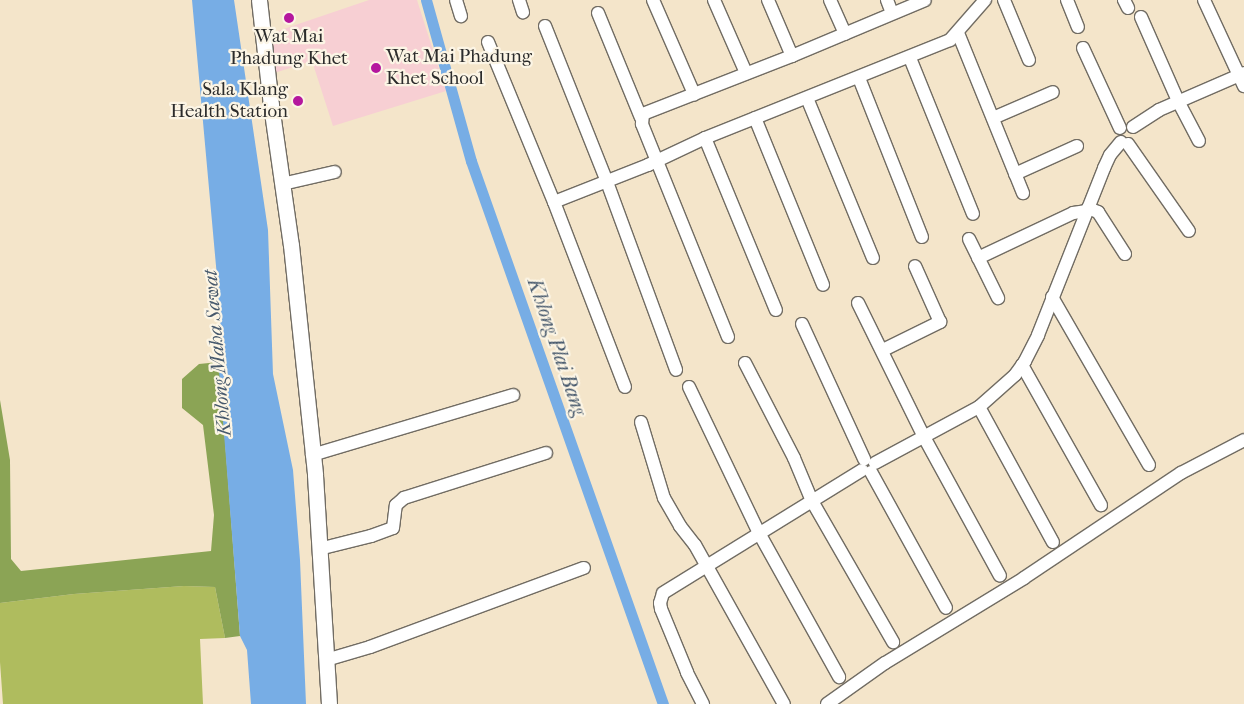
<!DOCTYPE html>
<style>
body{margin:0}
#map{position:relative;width:1244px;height:704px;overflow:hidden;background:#f4e5ca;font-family:"IM FELL French Canon",serif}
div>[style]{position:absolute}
.built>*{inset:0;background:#f7cfd3}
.green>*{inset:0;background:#afbc5e}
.forest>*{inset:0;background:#8ba455}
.water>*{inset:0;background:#77ade5}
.canal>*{height:11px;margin:-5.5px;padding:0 5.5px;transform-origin:5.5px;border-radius:5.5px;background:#77ade5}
.roads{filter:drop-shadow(1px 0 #716c63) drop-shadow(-1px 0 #716c63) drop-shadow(0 1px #716c63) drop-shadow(0 -1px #716c63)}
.minor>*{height:12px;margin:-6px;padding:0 6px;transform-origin:6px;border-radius:6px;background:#fff}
.tertiary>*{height:15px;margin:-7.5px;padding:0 7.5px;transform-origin:7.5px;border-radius:7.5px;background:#fff}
.dots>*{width:14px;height:14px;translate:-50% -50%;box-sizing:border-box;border:2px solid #fcf5e5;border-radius:50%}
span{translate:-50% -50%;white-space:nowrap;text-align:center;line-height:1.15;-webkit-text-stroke:4.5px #fcf5e5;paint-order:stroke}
.poi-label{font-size:19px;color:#2b2b2b}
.left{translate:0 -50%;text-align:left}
.right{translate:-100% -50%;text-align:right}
.water-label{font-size:20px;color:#46586c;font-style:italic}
</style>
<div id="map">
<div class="built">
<i style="clip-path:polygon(369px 0,417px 0,446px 91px,333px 126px,312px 61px,268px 75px,263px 36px)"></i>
</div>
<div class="green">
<i style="clip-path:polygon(184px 586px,215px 587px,225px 638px,200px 639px,203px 704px,3px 704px,0 662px,0 603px,74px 594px)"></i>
</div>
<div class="forest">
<i style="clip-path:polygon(219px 362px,240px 636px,225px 638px,215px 587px,184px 586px,74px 594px,0 603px,0 400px,10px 460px,11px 559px,21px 571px,211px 551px,214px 515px,203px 425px,182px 408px,182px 379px,199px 364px)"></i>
</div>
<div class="water">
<i style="clip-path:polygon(192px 0,234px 0,268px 230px,273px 374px,293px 470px,300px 560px,306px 704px,251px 704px,247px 650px,240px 636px,217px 345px,221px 333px,217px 277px)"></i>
</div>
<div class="canal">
<i style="left:426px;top:0;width:167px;rotate:74.4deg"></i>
<i style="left:471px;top:161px;width:576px;rotate:70.53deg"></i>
</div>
<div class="roads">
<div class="minor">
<i style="left:456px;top:0;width:17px;rotate:73deg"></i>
<i style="left:519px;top:0;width:13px;rotate:72deg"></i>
<i style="left:653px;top:0;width:103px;rotate:66.4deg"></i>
<i style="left:714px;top:0;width:80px;rotate:66.3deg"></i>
<i style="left:768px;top:0;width:61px;rotate:66.8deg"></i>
<i style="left:830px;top:0;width:37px;rotate:66deg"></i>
<i style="left:887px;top:0;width:14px;rotate:69deg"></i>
<i style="left:1004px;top:0;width:65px;rotate:67.4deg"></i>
<i style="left:1067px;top:0;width:29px;rotate:68deg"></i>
<i style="left:1124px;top:0;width:9px;rotate:63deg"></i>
<i style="left:1204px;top:0;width:95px;rotate:65.1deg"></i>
<i style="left:598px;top:13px;width:113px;rotate:67.7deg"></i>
<i style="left:1141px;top:17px;width:92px;rotate:66.2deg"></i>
<i style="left:1178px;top:101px;width:45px;rotate:62.3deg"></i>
<i style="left:545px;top:26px;width:168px;rotate:68.3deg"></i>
<i style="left:607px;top:182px;width:200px;rotate:69.8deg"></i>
<i style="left:958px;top:33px;width:173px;rotate:67.9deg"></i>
<i style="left:488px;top:42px;width:173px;rotate:67.6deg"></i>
<i style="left:554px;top:202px;width:198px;rotate:69deg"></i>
<i style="left:1083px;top:48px;width:88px;rotate:65.2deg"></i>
<i style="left:910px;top:58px;width:168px;rotate:68deg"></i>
<i style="left:859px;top:78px;width:171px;rotate:68.4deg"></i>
<i style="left:807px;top:98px;width:173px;rotate:67.6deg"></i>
<i style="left:755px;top:118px;width:180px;rotate:67.8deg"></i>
<i style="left:993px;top:118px;width:65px;rotate:-23.4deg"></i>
<i style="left:1133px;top:127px;width:31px;rotate:-33deg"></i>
<i style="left:1159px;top:110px;width:93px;rotate:-23.5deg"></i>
<i style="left:705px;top:138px;width:186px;rotate:67.6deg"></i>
<i style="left:1128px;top:144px;width:106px;rotate:55deg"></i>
<i style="left:1015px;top:174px;width:68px;rotate:-24.3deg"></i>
<i style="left:282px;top:184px;width:54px;rotate:-12.8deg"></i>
<i style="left:554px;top:202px;width:101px;rotate:-21.5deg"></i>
<i style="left:648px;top:165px;width:63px;rotate:-25.3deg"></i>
<i style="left:705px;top:138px;width:264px;rotate:-21.8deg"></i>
<i style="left:950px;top:40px;width:53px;rotate:-48.8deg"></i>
<i style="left:1088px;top:208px;width:11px;rotate:22deg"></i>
<i style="left:1098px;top:212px;width:50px;rotate:57.3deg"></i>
<i style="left:969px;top:239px;width:66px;rotate:63.8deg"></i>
<i style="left:978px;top:258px;width:105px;rotate:-25.3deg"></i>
<i style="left:1073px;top:213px;width:14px;rotate:-8deg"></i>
<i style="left:1052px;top:297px;width:194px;rotate:60deg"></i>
<i style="left:858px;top:303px;width:149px;rotate:63.8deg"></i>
<i style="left:924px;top:437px;width:158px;rotate:61.3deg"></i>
<i style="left:802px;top:324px;width:149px;rotate:65.3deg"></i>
<i style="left:728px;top:337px;width:230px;rotate:-112deg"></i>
<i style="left:642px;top:124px;width:10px;rotate:-84deg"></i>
<i style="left:643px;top:114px;width:160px;rotate:-21.3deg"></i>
<i style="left:792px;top:56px;width:144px;rotate:-22.8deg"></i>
<i style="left:883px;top:350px;width:64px;rotate:-26.2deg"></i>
<i style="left:940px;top:322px;width:61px;rotate:-114.1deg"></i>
<i style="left:745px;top:363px;width:107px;rotate:62.7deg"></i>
<i style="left:794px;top:458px;width:47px;rotate:67.3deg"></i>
<i style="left:812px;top:501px;width:163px;rotate:60.1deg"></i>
<i style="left:1022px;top:365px;width:161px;rotate:60.6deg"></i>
<i style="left:689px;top:387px;width:162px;rotate:64.4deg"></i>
<i style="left:759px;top:533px;width:165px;rotate:60.9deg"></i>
<i style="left:979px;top:407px;width:154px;rotate:61.3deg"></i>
<i style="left:641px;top:422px;width:79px;rotate:73.2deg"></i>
<i style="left:664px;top:498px;width:32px;rotate:60deg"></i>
<i style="left:680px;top:526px;width:24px;rotate:52deg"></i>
<i style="left:695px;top:545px;width:182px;rotate:60.8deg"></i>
<i style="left:312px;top:455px;width:210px;rotate:-16.6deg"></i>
<i style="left:875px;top:463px;width:118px;rotate:-28.3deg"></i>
<i style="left:979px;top:407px;width:48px;rotate:-41.6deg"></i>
<i style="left:1015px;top:375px;width:17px;rotate:-54deg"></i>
<i style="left:1025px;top:361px;width:29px;rotate:-63deg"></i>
<i style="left:1038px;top:335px;width:180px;rotate:-68.4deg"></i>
<i style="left:1104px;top:168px;width:14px;rotate:-65deg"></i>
<i style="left:1110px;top:155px;width:17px;rotate:-50deg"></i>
<i style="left:871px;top:472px;width:155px;rotate:61.1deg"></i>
<i style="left:319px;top:549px;width:54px;rotate:-14deg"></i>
<i style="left:371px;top:536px;width:23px;rotate:-20deg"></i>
<i style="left:393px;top:528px;width:23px;rotate:-83deg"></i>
<i style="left:396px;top:505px;width:11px;rotate:-41deg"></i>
<i style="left:404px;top:498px;width:149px;rotate:-17.6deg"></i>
<i style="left:326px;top:660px;width:46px;rotate:-16.5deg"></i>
<i style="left:370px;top:647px;width:228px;rotate:-20.3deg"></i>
<i style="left:703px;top:704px;width:36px;rotate:-117deg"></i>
<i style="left:687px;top:672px;width:68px;rotate:-112.4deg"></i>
<i style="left:661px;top:609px;width:6px;rotate:-99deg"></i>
<i style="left:660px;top:603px;width:10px;rotate:-73deg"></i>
<i style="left:663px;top:593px;width:234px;rotate:-31.7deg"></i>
<i style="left:827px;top:704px;width:71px;rotate:-35.3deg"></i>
<i style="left:885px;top:663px;width:163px;rotate:-31.4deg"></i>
<i style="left:1024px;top:578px;width:189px;rotate:-33.8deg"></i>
<i style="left:1181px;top:473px;width:71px;rotate:-27.6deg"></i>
</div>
<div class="tertiary">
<i style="left:259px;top:0;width:106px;rotate:83.5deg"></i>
<i style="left:271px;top:105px;width:141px;rotate:81.9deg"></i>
<i style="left:291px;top:245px;width:231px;rotate:84deg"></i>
<i style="left:315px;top:475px;width:229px;rotate:86.5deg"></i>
</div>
</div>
<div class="dots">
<i style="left:289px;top:18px;background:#b5179e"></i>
<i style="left:376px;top:68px;background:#b5179e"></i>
<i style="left:298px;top:101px;background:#b5179e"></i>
</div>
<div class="poi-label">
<span style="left:289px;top:48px">Wat Mai<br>Phadung Khet</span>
<span class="left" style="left:386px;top:68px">Wat Mai Phadung<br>Khet School</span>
<span class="right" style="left:288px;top:101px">Sala Klang<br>Health Station</span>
</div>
<div class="water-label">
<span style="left:557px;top:347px;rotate:71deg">Khlong Plai Bang</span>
<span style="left:217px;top:353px;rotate:-95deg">Khlong Maha Sawat</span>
</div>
</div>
